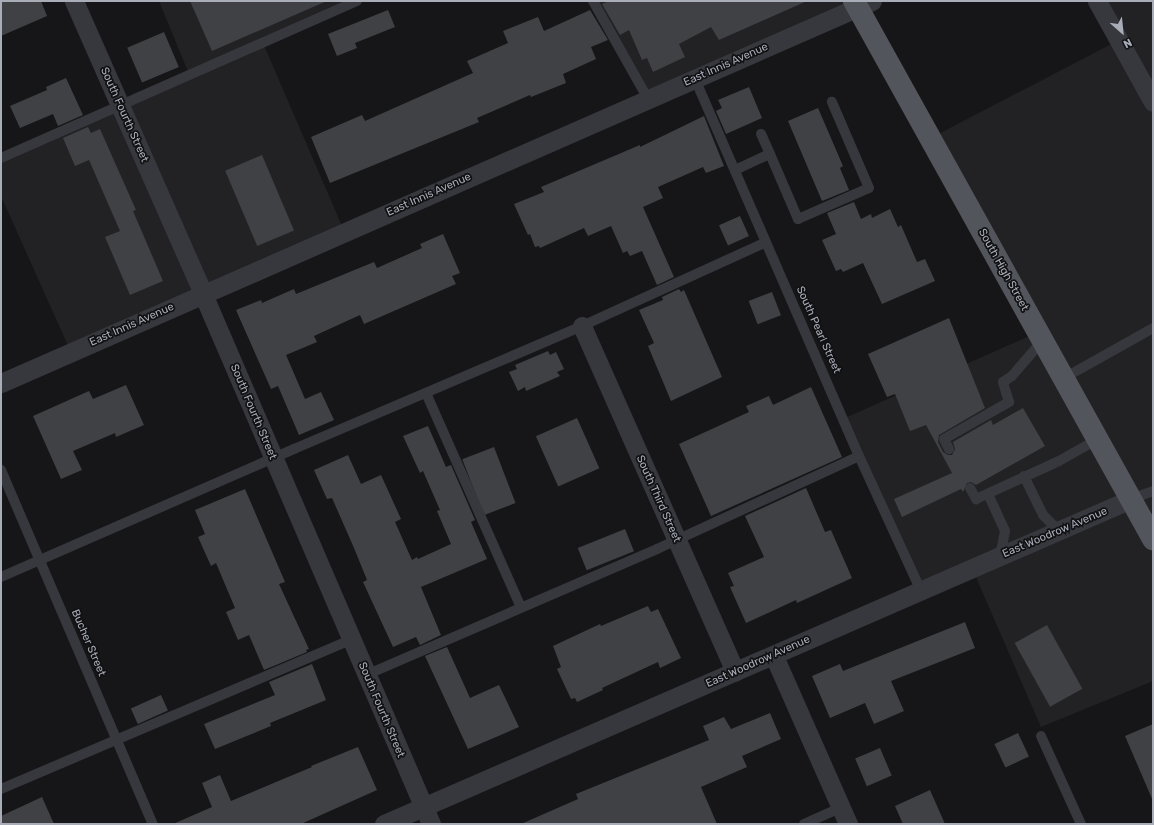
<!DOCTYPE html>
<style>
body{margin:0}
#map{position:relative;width:1154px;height:825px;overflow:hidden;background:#161618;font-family:Rubik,sans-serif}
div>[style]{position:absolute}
.built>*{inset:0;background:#222225}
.building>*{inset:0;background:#404145;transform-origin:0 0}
.lane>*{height:10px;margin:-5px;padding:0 5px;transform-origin:5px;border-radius:5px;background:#37383d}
.street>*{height:19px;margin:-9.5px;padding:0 9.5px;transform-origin:9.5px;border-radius:9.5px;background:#37383d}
.primary>*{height:22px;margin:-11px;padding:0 11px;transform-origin:11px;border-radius:11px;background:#53555c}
span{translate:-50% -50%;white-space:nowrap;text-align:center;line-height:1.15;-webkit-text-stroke:3.5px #111113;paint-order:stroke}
.street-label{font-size:11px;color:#a8adb8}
.frame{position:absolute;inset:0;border:2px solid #a8adb8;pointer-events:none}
.north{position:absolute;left:1102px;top:12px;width:40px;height:40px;-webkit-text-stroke:3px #111113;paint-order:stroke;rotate:153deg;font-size:11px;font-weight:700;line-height:16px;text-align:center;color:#a8adb8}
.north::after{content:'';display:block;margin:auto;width:14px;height:18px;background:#a8adb8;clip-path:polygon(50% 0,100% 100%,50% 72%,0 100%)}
</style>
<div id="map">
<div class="built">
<i style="clip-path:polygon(159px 1px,359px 1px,263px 43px,348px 240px,74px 359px,1px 196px,1px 155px,189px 74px)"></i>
<i style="clip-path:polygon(592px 1px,854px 1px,648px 101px)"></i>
<i style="clip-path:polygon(1099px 1px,1153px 1px,1153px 681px,1041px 727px,975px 575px,921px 591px,845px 418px,1034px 334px,927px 140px,1119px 40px)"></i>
</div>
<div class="building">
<i style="clip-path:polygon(1px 1px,41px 1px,47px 16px,1px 36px)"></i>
<i style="clip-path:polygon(190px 1px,327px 1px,212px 51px)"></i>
<i style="clip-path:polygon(609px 1px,807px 1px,719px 40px,711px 27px,679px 44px,685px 57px,653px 72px,647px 58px,642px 60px,629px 30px,620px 35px,602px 4px)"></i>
<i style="clip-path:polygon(388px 10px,395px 27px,355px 43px,357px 48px,337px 56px,328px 34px)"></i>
<i style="clip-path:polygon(590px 10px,608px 40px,591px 47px,596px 59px,563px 74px,566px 83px,531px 97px,530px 95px,477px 118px,479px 122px,330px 183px,311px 137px,362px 115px,365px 121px,473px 73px,467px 61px,508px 43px,503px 31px,538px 17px,544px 31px)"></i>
<i style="left:164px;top:32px;width:38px;height:40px;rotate:67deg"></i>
<i style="clip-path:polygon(66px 78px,83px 115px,58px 126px,53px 114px,20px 128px,10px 106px,47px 90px,46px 87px)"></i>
<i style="clip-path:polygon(749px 87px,762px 118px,726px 134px,716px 111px,722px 108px,718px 100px)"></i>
<i style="clip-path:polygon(818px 108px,843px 166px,840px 168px,849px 190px,822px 201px,788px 121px)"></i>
<i style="clip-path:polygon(704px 116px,724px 166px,706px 173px,703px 167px,658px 187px,663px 198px,643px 207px,674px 277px,657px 285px,642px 251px,630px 256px,627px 251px,623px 253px,611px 226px,588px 236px,584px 228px,540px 248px,539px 246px,535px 247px,530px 234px,528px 235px,514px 204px,544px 192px,541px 187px,640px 145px,640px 147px)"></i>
<i style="clip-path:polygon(88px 127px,91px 133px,100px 129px,136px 210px,133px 211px,163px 281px,130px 295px,105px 237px,120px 231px,89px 160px,75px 166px,63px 138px)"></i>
<i style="left:262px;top:155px;width:82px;height:40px;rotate:67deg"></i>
<i style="clip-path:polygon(854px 202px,861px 219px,871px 214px,872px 218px,890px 209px,898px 227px,901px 225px,917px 262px,925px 259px,935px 281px,882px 304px,863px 263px,843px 272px,841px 269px,836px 271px,822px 240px,836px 234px,827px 213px)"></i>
<i style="left:740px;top:216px;width:22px;height:23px;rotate:66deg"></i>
<i style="clip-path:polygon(443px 234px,460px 273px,452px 276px,456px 284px,364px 324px,360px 315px,314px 336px,317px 342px,286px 355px,305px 399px,321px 392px,334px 420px,299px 435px,278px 386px,271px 389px,236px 310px,261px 300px,262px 303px,294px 289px,296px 294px,374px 262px,377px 268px,422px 248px,420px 244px)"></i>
<i style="clip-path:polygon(679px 289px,681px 292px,684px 290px,722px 377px,671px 401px,648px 346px,654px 343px,639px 310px,663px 300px,662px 297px)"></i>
<i style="left:772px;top:292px;width:25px;height:25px;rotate:69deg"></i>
<i style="clip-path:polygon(949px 318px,985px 408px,939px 435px,938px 442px,943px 452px,948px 455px,952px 455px,955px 449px,953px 442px,991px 420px,993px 425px,1023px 408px,1045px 446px,976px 485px,971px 482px,967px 483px,963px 492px,961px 489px,902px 517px,894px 499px,952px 473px,926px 425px,910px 431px,895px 394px,887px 397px,868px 354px)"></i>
<i style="clip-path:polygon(548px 351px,550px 355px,556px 352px,564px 369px,557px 372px,560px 376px,526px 391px,525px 387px,518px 391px,509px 372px,517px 369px,515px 365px)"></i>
<i style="clip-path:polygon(126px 385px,144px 425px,116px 437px,115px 433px,73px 451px,82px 470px,61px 479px,33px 416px,89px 391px,93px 399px)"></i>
<i style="clip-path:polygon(811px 387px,842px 457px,711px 516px,679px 444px,749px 412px,746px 406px,769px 396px,773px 405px)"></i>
<i style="left:577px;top:418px;width:55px;height:45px;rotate:66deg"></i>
<i style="clip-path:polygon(428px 426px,446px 467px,451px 465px,475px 520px,471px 522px,487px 559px,421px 587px,441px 635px,420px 645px,416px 637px,393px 647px,363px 582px,367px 580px,354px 548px,332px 498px,327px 499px,314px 470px,348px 455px,361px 484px,381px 475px,401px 519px,395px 522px,412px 560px,417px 557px,418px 559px,451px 544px,437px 511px,440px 510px,423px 471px,420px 473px,403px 436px)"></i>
<i style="left:494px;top:447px;width:60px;height:34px;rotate:69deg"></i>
<i style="clip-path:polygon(806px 488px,825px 532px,831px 530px,852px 578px,797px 603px,796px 600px,746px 623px,730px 587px,734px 586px,728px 573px,764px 557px,745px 516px)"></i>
<i style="clip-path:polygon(245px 489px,285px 582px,279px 584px,309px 649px,306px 650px,307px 652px,264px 670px,249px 635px,238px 640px,226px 612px,235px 608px,216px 563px,211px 566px,198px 537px,205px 534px,195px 510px)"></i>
<i style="left:625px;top:529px;width:24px;height:51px;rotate:68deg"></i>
<i style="clip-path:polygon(648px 606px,651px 612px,658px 609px,681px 658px,660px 668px,658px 662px,602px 688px,603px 690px,577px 702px,575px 698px,571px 699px,557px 669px,561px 667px,553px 646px,600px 624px,601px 626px)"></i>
<i style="clip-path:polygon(965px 622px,975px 648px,891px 681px,904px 711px,874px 724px,865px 703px,830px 718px,812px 676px,840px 664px,843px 671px)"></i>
<i style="left:1047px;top:625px;width:73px;height:37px;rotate:61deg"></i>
<i style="clip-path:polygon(447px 647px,470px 698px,499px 685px,519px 727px,468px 749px,425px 656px)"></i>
<i style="clip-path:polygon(312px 664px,326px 700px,270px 723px,271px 726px,215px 749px,204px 724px,275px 695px,269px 682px)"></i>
<i style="left:161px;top:695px;width:17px;height:33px;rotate:66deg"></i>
<i style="clip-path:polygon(770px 713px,781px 739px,742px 756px,747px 767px,701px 787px,717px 824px,521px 824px,578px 799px,576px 794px,709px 740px,703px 726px,724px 717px,731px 729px)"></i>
<i style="clip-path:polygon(1153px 724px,1153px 801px,1125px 736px)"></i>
<i style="left:1018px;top:733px;width:26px;height:26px;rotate:65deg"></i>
<i style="clip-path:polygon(358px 747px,377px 790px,301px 824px,173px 824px,212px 807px,202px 783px,220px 775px,231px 801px,312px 767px,311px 766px)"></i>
<i style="left:880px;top:748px;width:30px;height:27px;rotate:67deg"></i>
<i style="clip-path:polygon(930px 790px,945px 824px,903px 824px,895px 806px)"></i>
<i style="clip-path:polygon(42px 797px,54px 824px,1px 824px,1px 816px)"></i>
</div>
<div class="lane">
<i style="left:593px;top:1px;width:112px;rotate:60.7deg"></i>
<i style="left:695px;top:79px;width:411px;rotate:66.5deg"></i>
<i style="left:859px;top:456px;width:149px;rotate:65.3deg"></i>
<i style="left:770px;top:154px;width:71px;rotate:66.7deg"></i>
<i style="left:798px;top:219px;width:77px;rotate:-23.6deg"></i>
<i style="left:869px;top:188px;width:94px;rotate:-113.3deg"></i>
<i style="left:1px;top:158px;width:389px;rotate:-23.8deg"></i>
<i style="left:735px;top:170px;width:38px;rotate:-25deg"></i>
<i style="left:770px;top:154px;width:22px;rotate:-114deg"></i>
<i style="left:1064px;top:378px;width:102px;rotate:-29.3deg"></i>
<i style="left:426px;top:393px;width:234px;rotate:66.1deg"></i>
<i style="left:949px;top:449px;width:11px;rotate:-117deg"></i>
<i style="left:944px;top:439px;width:75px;rotate:-29.6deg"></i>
<i style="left:1009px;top:402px;width:21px;rotate:-107deg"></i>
<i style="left:1003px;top:382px;width:11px;rotate:-34deg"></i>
<i style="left:1012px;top:376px;width:48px;rotate:-49.3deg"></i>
<i style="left:1px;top:470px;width:385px;rotate:66.8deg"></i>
<i style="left:1024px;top:476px;width:43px;rotate:64deg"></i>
<i style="left:1043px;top:515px;width:23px;rotate:45deg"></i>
<i style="left:970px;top:488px;width:13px;rotate:61deg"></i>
<i style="left:976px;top:499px;width:91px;rotate:-24.6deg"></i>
<i style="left:1059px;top:461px;width:45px;rotate:-29.4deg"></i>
<i style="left:988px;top:494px;width:41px;rotate:65.3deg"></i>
<i style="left:1005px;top:531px;width:25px;rotate:101deg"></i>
<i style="left:1131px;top:499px;width:23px;rotate:-20deg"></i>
<i style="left:1px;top:577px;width:320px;rotate:-23.6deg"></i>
<i style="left:294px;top:449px;width:313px;rotate:-23.1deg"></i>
<i style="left:582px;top:326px;width:202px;rotate:-24.5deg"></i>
<i style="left:366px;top:675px;width:317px;rotate:-23.4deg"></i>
<i style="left:657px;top:549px;width:222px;rotate:-24.7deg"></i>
<i style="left:1041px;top:736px;width:97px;rotate:65.6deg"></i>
<i style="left:1px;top:789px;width:380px;rotate:-23.1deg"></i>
<i style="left:804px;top:824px;width:39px;rotate:-24deg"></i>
</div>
<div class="street">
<i style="left:74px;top:1px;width:320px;rotate:66.2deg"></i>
<i style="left:203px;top:294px;width:577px;rotate:66.72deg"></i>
<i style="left:1097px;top:1px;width:115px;rotate:61deg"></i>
<i style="left:582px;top:326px;width:378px;rotate:66.1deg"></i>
<i style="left:1px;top:383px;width:951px;rotate:-23.68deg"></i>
<i style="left:774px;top:656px;width:184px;rotate:66.2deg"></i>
<i style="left:384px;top:824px;width:815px;rotate:-23.51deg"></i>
</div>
<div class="primary">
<i style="left:854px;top:1px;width:616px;rotate:60.94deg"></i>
</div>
<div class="street-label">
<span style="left:726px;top:65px;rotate:-24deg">East Innis Avenue</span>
<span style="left:124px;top:115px;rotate:66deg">South Fourth Street</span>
<span style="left:429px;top:195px;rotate:-24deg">East Innis Avenue</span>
<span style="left:1003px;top:270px;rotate:61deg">South High Street</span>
<span style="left:132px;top:325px;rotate:-24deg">East Innis Avenue</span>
<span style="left:818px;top:330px;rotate:66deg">South Pearl Street</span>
<span style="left:253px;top:412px;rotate:67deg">South Fourth Street</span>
<span style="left:658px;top:499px;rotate:66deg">South Third Street</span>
<span style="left:1055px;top:533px;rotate:-23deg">East Woodrow Avenue</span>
<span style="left:88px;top:643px;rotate:67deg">Bucher Street</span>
<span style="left:758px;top:662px;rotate:-24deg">East Woodrow Avenue</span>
<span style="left:381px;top:710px;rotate:67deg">South Fourth Street</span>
</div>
<div class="frame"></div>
<div class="north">N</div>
</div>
